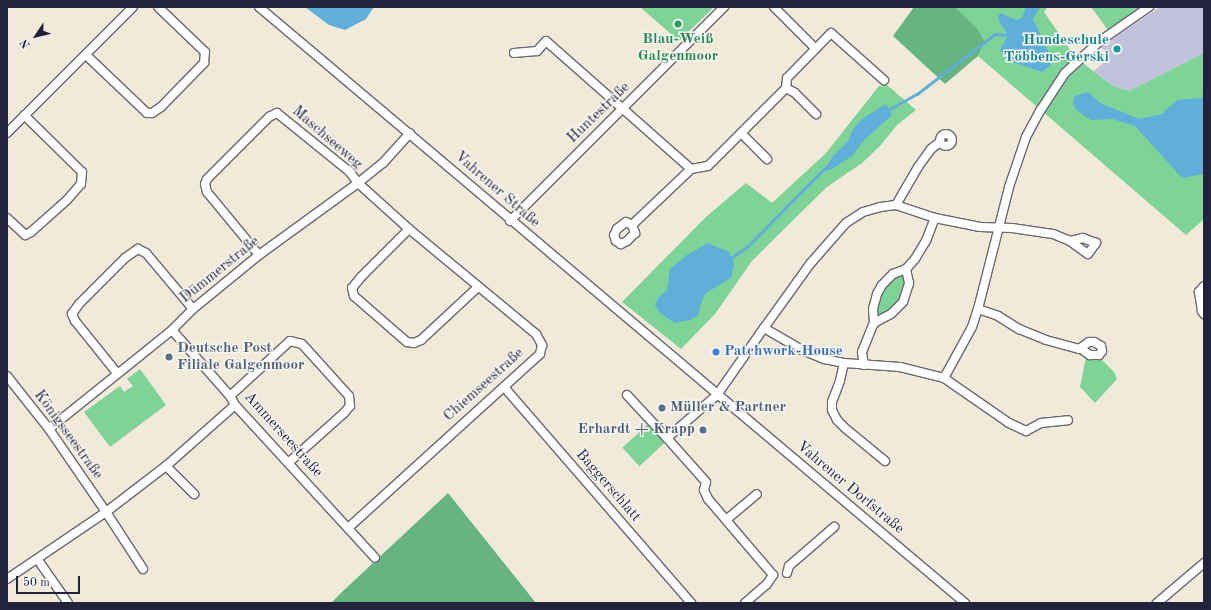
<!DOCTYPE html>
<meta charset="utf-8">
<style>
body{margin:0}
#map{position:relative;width:1211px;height:610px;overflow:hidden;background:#f2ead9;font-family:"Old Standard TT",serif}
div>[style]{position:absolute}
.industrial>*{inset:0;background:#c2c2dc}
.green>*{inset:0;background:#7ed397;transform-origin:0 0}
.forest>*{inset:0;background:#66b580}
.water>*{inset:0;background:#60aeda}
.stream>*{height:2.5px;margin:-1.25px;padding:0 1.25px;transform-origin:1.25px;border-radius:1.25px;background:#60aeda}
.roads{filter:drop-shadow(1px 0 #6b6872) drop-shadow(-1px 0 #6b6872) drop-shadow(0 1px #6b6872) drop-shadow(0 -1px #6b6872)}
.minor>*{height:8px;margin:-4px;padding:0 4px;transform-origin:4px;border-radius:4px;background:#fff}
.minor>.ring{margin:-4px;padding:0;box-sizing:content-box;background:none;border:8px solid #fff;border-radius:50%}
.dots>*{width:11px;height:11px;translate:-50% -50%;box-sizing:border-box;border:2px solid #f6f6f2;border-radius:50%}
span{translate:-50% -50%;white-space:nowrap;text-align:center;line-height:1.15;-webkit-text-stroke:3px #f6f6f2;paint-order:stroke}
.leisure-label{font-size:15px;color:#27864d;font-weight:700}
.culture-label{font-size:15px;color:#0d838f;font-weight:700}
.right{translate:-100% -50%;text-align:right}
.street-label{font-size:15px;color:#22223b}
.service-label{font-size:15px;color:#4e5e75;font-weight:700}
.left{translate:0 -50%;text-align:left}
.shop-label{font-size:15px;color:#366cbe;font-weight:700}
.frame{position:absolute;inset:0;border:8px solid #22223b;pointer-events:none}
.north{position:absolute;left:16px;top:16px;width:40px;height:40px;-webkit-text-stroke:3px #f6f6f2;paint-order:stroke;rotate:235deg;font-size:11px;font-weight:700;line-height:16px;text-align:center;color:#22223b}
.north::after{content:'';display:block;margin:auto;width:14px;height:18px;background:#22223b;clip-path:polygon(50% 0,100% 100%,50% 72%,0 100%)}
.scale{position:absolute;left:16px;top:576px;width:64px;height:18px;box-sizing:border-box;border:2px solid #22223b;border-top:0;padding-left:5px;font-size:12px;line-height:14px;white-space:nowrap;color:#22223b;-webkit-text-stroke:3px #f6f6f2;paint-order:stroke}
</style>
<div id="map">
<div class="industrial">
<i style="clip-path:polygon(1160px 7px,1204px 7px,1204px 53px,1129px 91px,1113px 86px,1094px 71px,1110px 57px,1101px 47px)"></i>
</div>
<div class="green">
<i style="clip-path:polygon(640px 7px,714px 7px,679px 41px)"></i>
<i style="clip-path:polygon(955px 7px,1048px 7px,1044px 12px,1075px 57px,1113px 86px,1129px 91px,1204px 53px,1204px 219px,1186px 235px,978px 56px,985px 42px,977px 28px)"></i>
<i style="clip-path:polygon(1091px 7px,1142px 7px,1108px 30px)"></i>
<i style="clip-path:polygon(887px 85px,916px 110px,897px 125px,880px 146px,862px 163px,827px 187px,777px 236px,752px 261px,715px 314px,681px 349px,622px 302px,707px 216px,746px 183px,772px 203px,826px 153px,879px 86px)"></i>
<i style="clip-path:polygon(901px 273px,905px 274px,907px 280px,900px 301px,890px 312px,877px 319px,875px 309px,885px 285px,895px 276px)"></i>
<i style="clip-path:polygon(1086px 357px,1091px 360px,1101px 359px,1114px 372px,1117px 379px,1095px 403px,1080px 387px)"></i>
<i style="clip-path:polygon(140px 369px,166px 405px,110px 447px,84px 412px,120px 386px,124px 392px,133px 386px,127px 379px)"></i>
<i style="left:648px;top:424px;width:25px;height:35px;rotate:47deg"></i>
</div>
<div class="forest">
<i style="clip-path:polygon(914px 7px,955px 7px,977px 28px,985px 42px,978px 56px,945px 84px,893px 36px)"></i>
<i style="clip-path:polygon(448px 493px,536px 603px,331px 603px,343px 591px)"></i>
</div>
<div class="water">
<i style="clip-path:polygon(305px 7px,374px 7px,366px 19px,345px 30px,329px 25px)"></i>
<i style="clip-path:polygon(1026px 7px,1040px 7px,1033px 19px,1050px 55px,1050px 66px,1042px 72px,1009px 61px,1000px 50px,1008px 35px,999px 21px,998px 16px,1001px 13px,1016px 20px,1022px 18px)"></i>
<i style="clip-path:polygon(1088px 92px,1100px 103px,1139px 119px,1162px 114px,1177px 100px,1201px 98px,1204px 93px,1204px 174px,1182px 178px,1135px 126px,1113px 119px,1091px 120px,1076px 110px,1073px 103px,1075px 96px)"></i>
<i style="clip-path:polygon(886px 104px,892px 115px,865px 139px,852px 156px,832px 169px,823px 171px,834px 155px,848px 141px,853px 129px,862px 119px)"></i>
<i style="clip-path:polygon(708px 243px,729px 252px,734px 264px,731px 278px,706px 293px,702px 300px,698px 315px,690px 320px,675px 323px,660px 313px,655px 305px,659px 297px,667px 290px,670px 269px,687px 255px)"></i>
</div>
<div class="stream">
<i style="left:886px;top:111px;width:35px;rotate:-29deg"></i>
<i style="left:917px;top:94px;width:98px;rotate:-37.6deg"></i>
<i style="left:995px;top:34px;width:13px;rotate:4deg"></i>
<i style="left:731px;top:258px;width:19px;rotate:-35deg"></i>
<i style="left:747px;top:247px;width:110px;rotate:-45.4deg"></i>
</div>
<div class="roads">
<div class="minor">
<i style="left:259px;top:7px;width:924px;rotate:40.17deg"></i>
<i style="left:774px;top:7px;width:59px;rotate:45deg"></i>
<i style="left:514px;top:53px;width:23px;rotate:-5deg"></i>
<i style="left:537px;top:51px;width:13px;rotate:-48deg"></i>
<i style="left:546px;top:41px;width:193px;rotate:41.4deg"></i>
<i style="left:86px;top:55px;width:84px;rotate:43.6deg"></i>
<i style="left:147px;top:113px;width:5px"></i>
<i style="left:152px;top:113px;width:11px;rotate:-34deg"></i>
<i style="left:161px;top:107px;width:62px;rotate:-45.7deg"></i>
<i style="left:204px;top:63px;width:11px;rotate:-85deg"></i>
<i style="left:205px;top:52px;width:65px;rotate:-136.2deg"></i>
<i style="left:786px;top:88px;width:10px;rotate:29deg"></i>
<i style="left:795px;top:93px;width:30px;rotate:45deg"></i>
<i style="left:7px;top:133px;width:178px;rotate:-45deg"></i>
<i style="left:741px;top:133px;width:37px;rotate:45deg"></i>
<i class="ring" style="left:940px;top:134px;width:4px;height:4px"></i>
<i style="left:896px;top:205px;width:44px;rotate:-59.9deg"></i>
<i style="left:918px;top:167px;width:22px;rotate:-54deg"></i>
<i style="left:931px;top:149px;width:11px;rotate:-38deg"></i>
<i style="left:7px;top:218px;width:25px;rotate:43deg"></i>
<i style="left:25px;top:235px;width:7px;rotate:-27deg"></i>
<i style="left:31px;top:232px;width:48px;rotate:-41.6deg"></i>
<i style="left:67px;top:200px;width:21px;rotate:-49deg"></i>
<i style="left:81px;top:184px;width:12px;rotate:-85deg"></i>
<i style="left:82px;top:172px;width:81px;rotate:-135.5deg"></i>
<i style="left:510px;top:221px;width:303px;rotate:-45deg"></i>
<i style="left:632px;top:225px;width:9px;rotate:69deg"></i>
<i style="left:635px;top:233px;width:11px;rotate:135deg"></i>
<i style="left:627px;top:241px;width:7px;rotate:153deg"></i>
<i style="left:621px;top:244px;width:6px;rotate:-149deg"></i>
<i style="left:616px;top:241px;width:6px;rotate:-108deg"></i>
<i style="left:614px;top:235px;width:7px;rotate:-63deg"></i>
<i style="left:617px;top:229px;width:11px;rotate:-38deg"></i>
<i style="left:626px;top:222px;width:7px;rotate:27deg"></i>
<i style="left:632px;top:225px;width:81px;rotate:-43.5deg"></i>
<i style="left:691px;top:169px;width:17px;rotate:-10deg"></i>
<i style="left:708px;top:166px;width:110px;rotate:-45deg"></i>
<i style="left:786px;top:88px;width:10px;rotate:-84deg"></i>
<i style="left:787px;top:78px;width:63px;rotate:-45.6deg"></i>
<i style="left:831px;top:33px;width:71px;rotate:41.6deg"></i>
<i style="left:409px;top:229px;width:68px;rotate:135deg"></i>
<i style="left:361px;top:277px;width:14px;rotate:129deg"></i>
<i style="left:352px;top:288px;width:8px;rotate:76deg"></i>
<i style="left:354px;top:296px;width:70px;rotate:41deg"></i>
<i style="left:407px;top:342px;width:7px;rotate:8deg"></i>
<i style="left:414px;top:343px;width:8px;rotate:-23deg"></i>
<i style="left:421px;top:340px;width:78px;rotate:-42.9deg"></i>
<i style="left:259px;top:255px;width:82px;rotate:-129.5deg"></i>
<i style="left:207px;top:192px;width:8px;rotate:-104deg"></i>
<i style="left:205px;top:184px;width:5px;rotate:-68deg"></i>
<i style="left:207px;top:179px;width:88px;rotate:-45deg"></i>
<i style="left:269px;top:117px;width:9px;rotate:-27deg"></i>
<i style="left:277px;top:113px;width:92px;rotate:38.9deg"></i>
<i style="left:349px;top:171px;width:15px;rotate:53deg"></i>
<i style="left:358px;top:183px;width:69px;rotate:42deg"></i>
<i style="left:409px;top:229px;width:165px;rotate:39.6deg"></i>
<i style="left:536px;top:334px;width:13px;rotate:61deg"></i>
<i style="left:542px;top:345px;width:9px;rotate:103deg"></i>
<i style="left:540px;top:354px;width:259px;rotate:137.8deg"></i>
<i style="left:1204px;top:286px;width:8px;rotate:130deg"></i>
<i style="left:1199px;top:292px;width:19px;rotate:81deg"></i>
<i style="left:1202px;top:311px;width:4px;rotate:56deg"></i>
<i style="left:978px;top:309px;width:21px;rotate:19deg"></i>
<i style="left:998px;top:316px;width:25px;rotate:32deg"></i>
<i style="left:1019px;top:329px;width:29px;rotate:22deg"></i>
<i style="left:1046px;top:340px;width:34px;rotate:15deg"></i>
<i style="left:1079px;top:349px;width:2px"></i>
<i style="left:1081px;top:349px;width:11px;rotate:34deg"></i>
<i style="left:1090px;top:355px;width:9px"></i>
<i style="left:1099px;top:355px;width:5px;rotate:-53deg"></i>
<i style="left:1102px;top:351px;width:5px;rotate:-101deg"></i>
<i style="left:1101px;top:346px;width:8px;rotate:-150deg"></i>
<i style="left:1094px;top:342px;width:5px;rotate:180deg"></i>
<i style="left:1089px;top:342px;width:12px;rotate:145deg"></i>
<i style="left:874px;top:323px;width:19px;rotate:-28deg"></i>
<i style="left:891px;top:314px;width:17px;rotate:-45deg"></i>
<i style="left:903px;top:302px;width:20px;rotate:-72deg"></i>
<i style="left:909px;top:283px;width:14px;rotate:-102deg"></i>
<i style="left:764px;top:328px;width:79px;rotate:-54.3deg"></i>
<i style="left:810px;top:264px;width:55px;rotate:-48.7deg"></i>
<i style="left:846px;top:223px;width:20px;rotate:-33deg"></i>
<i style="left:863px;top:212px;width:18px;rotate:-16deg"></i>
<i style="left:880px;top:207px;width:16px;rotate:-7deg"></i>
<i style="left:896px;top:205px;width:41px;rotate:18.4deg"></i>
<i style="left:935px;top:218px;width:46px;rotate:11.3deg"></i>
<i style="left:980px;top:227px;width:32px;rotate:2deg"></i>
<i style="left:1012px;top:228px;width:41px;rotate:8.3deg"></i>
<i style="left:1053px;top:234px;width:18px;rotate:22deg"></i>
<i style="left:1070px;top:241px;width:22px;rotate:36deg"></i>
<i style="left:1088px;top:254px;width:14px;rotate:-54deg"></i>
<i style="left:1096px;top:243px;width:14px;rotate:-159deg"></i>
<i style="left:1083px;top:238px;width:13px;rotate:167deg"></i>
<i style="left:172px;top:330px;width:88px;rotate:48.7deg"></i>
<i style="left:230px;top:396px;width:10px;rotate:61deg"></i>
<i style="left:235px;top:405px;width:207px;rotate:47.5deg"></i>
<i style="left:844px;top:363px;width:18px;rotate:103deg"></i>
<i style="left:840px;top:381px;width:22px;rotate:111deg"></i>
<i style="left:832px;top:402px;width:8px;rotate:90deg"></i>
<i style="left:832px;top:410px;width:11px;rotate:63deg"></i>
<i style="left:837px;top:420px;width:11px;rotate:45deg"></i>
<i style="left:845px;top:428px;width:52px;rotate:39.5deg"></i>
<i style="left:864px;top:365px;width:13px;rotate:-99deg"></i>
<i style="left:862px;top:352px;width:31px;rotate:-68deg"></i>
<i style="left:874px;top:323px;width:14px;rotate:-94deg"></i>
<i style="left:873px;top:309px;width:16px;rotate:-75deg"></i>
<i style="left:877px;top:294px;width:10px;rotate:-61deg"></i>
<i style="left:882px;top:285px;width:16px;rotate:-45deg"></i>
<i style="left:893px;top:274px;width:14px;rotate:-21deg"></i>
<i style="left:906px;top:269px;width:13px;rotate:-48deg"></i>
<i style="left:915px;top:259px;width:21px;rotate:-59deg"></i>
<i style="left:926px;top:241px;width:25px;rotate:-69deg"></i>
<i style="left:117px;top:373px;width:67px;rotate:-128.9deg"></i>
<i style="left:75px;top:321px;width:8px;rotate:-113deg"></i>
<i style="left:72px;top:314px;width:12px;rotate:-55deg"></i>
<i style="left:79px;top:304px;width:65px;rotate:-45deg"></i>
<i style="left:125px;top:258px;width:16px;rotate:-35deg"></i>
<i style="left:138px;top:249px;width:9px;rotate:27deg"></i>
<i style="left:146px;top:253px;width:73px;rotate:50deg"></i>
<i style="left:7px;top:376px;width:68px;rotate:51.6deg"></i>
<i style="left:49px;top:429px;width:101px;rotate:55.5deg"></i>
<i style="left:106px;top:512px;width:68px;rotate:57deg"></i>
<i style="left:944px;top:378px;width:79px;rotate:34.7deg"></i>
<i style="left:1009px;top:423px;width:19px;rotate:25deg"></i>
<i style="left:1026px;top:431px;width:17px;rotate:-28deg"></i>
<i style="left:1041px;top:423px;width:27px;rotate:-6deg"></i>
<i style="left:504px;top:387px;width:286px;rotate:49.1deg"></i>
<i style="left:627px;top:395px;width:59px;rotate:47.1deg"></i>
<i style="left:230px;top:396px;width:81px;rotate:-42.5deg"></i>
<i style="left:290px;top:341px;width:12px;rotate:14deg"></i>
<i style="left:302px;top:344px;width:70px;rotate:47.9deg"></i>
<i style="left:349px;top:396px;width:10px;rotate:84deg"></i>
<i style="left:350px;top:406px;width:9px;rotate:131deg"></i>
<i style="left:344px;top:413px;width:75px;rotate:138.2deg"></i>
<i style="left:49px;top:429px;width:158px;rotate:-38.8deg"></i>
<i style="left:172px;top:330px;width:30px;rotate:-45deg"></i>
<i style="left:193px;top:309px;width:85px;rotate:-39.3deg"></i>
<i style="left:259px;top:255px;width:122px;rotate:-36deg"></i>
<i style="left:358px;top:183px;width:32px;rotate:-39deg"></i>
<i style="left:383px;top:163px;width:40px;rotate:-48deg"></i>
<i style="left:166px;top:466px;width:40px;rotate:45deg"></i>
<i style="left:726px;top:520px;width:40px;rotate:-40deg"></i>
<i style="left:38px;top:560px;width:52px;rotate:55.1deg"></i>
<i style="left:787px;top:573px;width:7px;rotate:-74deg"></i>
<i style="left:789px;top:566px;width:60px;rotate:-40.9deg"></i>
<i style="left:7px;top:579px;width:120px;rotate:-34.1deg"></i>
<i style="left:106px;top:512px;width:76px;rotate:-37.5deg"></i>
<i style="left:166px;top:466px;width:92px;rotate:-41.5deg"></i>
<i style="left:745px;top:603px;width:29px;rotate:-41deg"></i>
<i style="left:767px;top:584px;width:11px;rotate:-56deg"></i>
<i style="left:773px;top:575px;width:100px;rotate:-130.5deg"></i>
<i style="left:708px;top:499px;width:10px;rotate:-114deg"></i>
<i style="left:704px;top:490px;width:8px;rotate:-76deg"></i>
<i style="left:706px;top:482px;width:59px;rotate:-131.6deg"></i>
<i style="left:667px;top:438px;width:66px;rotate:-40.7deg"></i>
<i style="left:717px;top:395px;width:82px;rotate:-55deg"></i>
<i style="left:764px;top:328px;width:44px;rotate:30.1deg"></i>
<i style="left:802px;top:350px;width:24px;rotate:22deg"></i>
<i style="left:824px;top:359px;width:20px;rotate:11deg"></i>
<i style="left:844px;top:363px;width:56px;rotate:4.1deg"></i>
<i style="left:900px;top:367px;width:45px;rotate:14deg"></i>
<i style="left:944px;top:378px;width:58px;rotate:-61.2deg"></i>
<i style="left:972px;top:327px;width:19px;rotate:-72deg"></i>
<i style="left:978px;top:309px;width:126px;rotate:-75.7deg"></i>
<i style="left:1009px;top:187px;width:53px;rotate:-71.2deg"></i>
<i style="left:1026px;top:137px;width:30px;rotate:-62deg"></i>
<i style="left:1040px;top:111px;width:45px;rotate:-56.7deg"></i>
<i style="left:1065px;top:73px;width:47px;rotate:-42.4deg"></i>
<i style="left:1100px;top:41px;width:60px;rotate:-34.8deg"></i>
<i style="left:1157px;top:603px;width:62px;rotate:-40.4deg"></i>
</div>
</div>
<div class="dots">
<i style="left:678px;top:24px;background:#2e9e5b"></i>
<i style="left:1117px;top:49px;background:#0f9aa8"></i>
<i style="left:716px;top:352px;background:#3f7fe0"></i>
<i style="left:169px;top:357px;background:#5c6f8a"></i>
<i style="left:662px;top:408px;background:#5c6f8a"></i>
<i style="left:703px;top:430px;background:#5c6f8a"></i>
</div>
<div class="leisure-label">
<span style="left:678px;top:48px">Blau-Weiß<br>Galgenmoor</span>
</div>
<div class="culture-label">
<span class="right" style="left:1109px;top:49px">Hundeschule<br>Többens-Gerski</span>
</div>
<div class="street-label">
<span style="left:599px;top:113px;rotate:-44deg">Huntestraße</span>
<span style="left:327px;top:138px;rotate:41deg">Maschseeweg</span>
<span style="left:497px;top:190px;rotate:41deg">Vahrener Straße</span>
<span style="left:220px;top:270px;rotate:-39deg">Dümmerstraße</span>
<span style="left:484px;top:385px;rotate:-42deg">Chiemseestraße</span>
<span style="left:68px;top:435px;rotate:54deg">Königsseestraße</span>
<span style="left:283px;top:435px;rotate:48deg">Ammerseestraße</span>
<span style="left:608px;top:486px;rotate:49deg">Baggerschlatt</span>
<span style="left:850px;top:488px;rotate:40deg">Vahrener Dorfstraße</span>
</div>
<div class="service-label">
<span class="left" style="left:177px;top:357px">Deutsche Post<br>Filiale Galgenmoor</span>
<span class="left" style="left:670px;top:408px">Müller &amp; Partner</span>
<span class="right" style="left:695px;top:430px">Erhardt + Krapp</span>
</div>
<div class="shop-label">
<span class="left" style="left:724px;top:352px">Patchwork-House</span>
</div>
<div class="frame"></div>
<div class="north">N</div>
<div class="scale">50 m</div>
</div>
